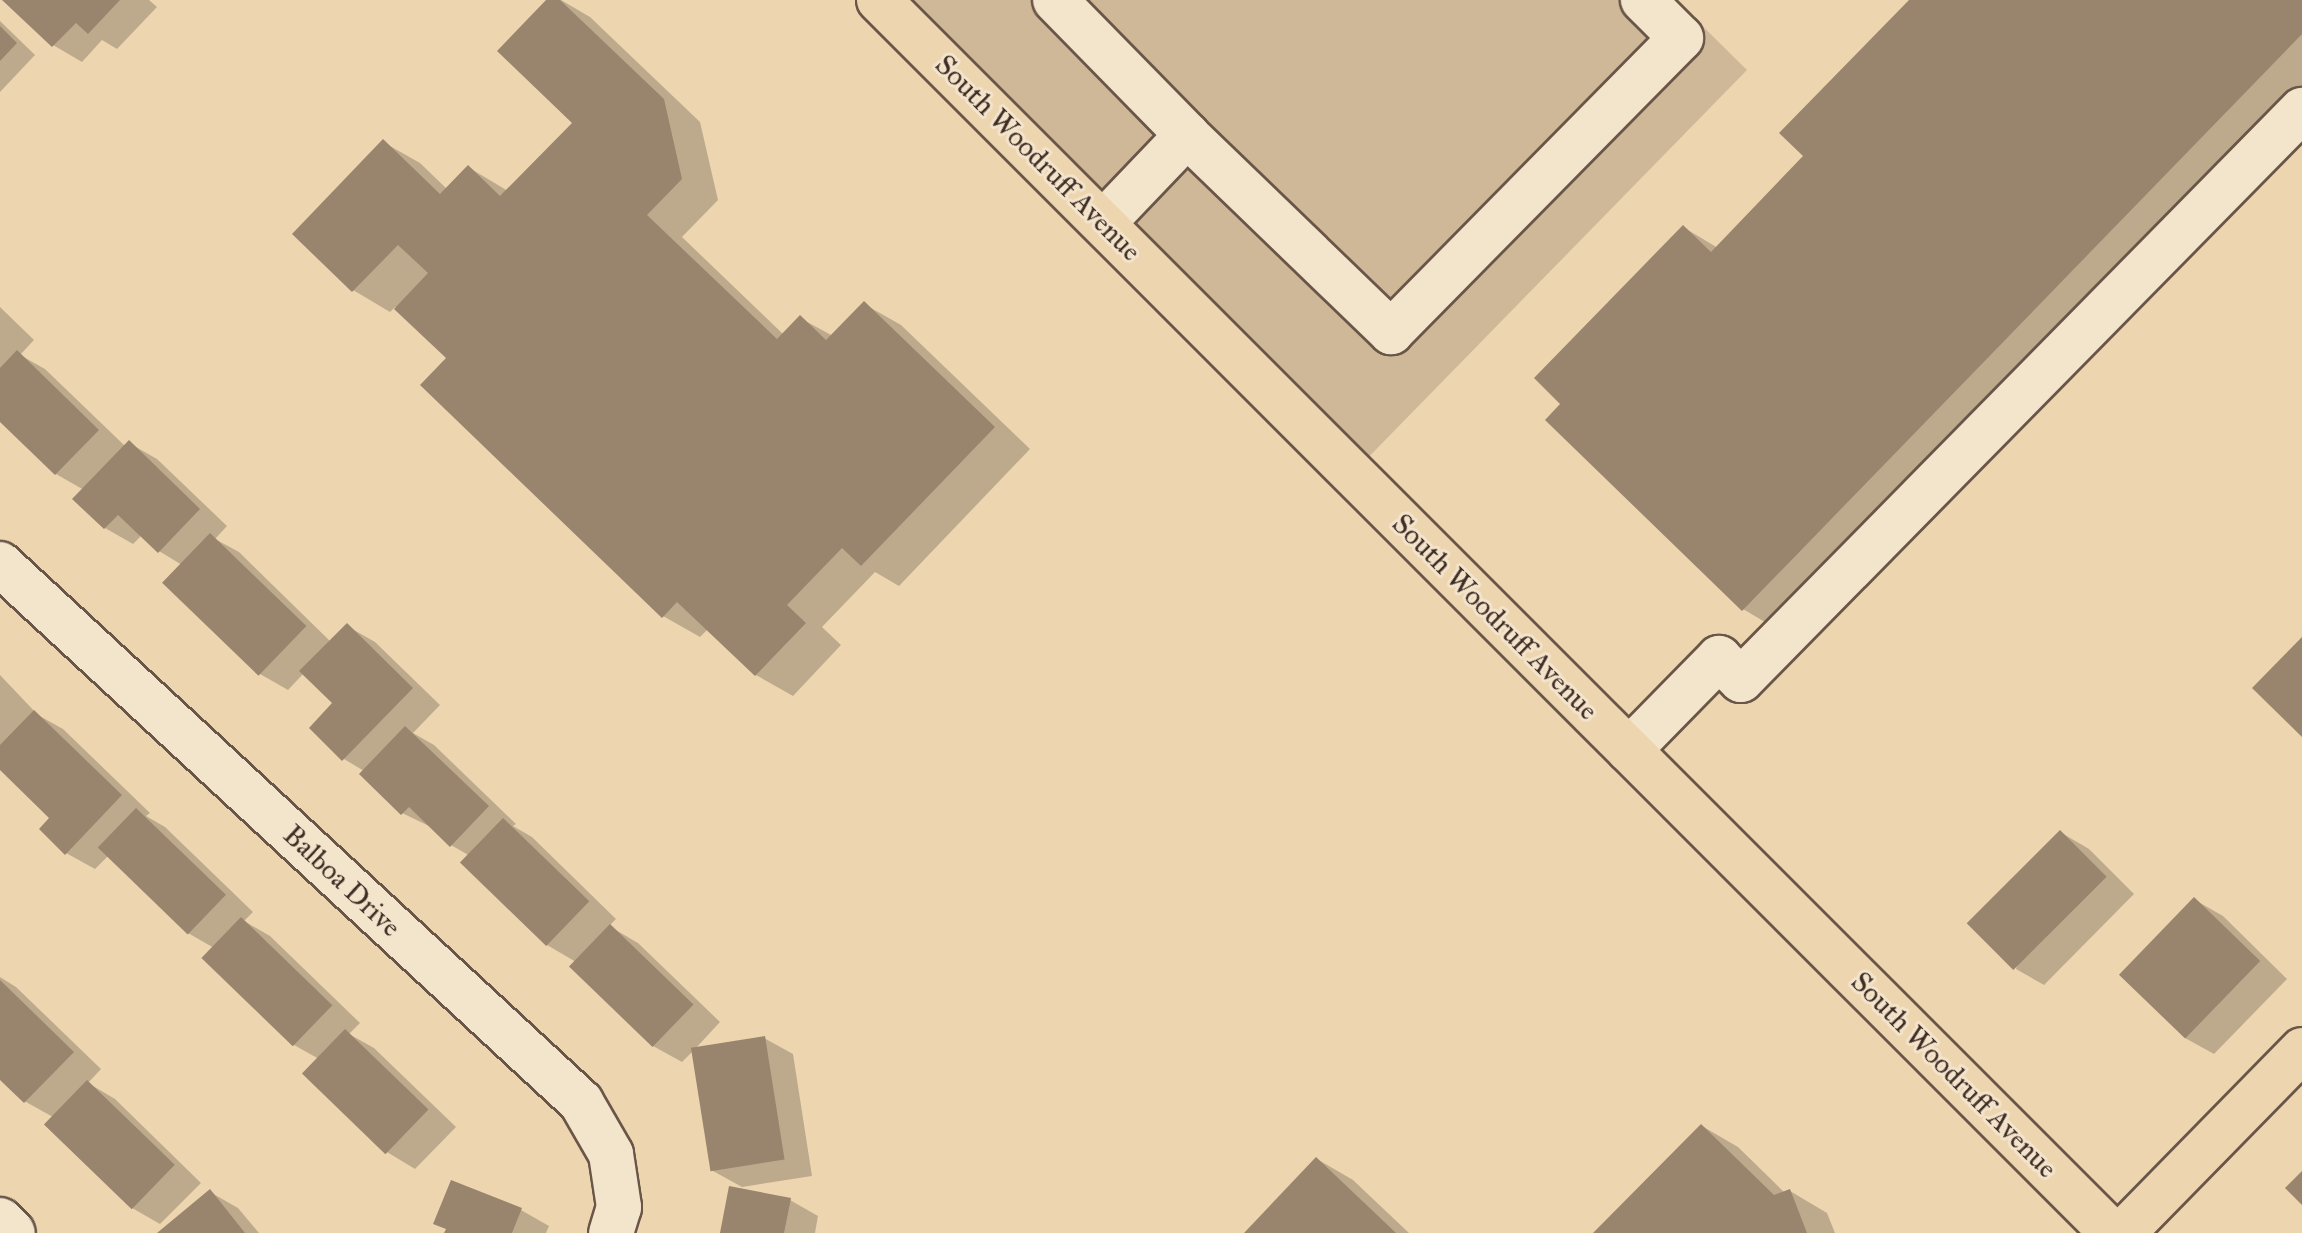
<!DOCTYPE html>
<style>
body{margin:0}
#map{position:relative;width:2302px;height:1233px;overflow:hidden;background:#edd5b0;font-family:"IM FELL Great Primer",serif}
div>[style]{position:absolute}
.green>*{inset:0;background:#cfb898}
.shadow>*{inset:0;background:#0003}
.building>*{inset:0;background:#99846d;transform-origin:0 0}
.roads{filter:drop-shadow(2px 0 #6a5648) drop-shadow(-2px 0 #6a5648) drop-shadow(0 2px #6a5648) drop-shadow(0 -2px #6a5648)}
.minor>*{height:44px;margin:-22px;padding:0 22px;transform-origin:22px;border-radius:22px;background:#f3e4cc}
.major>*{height:44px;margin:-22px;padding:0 22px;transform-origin:22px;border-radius:22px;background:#edd5b0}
span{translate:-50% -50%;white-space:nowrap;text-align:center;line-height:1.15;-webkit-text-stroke:6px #f3e4cc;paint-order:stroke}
.street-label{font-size:28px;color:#3f2c25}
</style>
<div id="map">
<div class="green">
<i style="clip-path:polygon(879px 0,1676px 0,1747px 70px,1352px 474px)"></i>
</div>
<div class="shadow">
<i style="clip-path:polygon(5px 0,149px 0,157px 7px,117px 49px,102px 40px,82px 62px,53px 45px)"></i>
<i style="clip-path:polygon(549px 0,561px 0,590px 17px,700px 122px,718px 200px,682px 237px,784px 335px,800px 318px,833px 336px,864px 304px,901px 325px,1030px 449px,899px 586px,875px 572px,822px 627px,841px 645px,793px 696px,756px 675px,708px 629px,700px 637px,663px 616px,448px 358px,395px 307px,390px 312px,353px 290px,383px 142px,420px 163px,447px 189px,468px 167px,508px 191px,574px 123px)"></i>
<i style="clip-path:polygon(1912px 0,2302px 0,2302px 93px,1780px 631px,1743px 609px,1563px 404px,1683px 227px,1718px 248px,1806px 156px)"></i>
<i style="clip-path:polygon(0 21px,35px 55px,0 92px)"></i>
<i style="clip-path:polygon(0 307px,34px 340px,20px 355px,45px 369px,125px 446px,129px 443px,157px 459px,227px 526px,215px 539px,239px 552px,331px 642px,347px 626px,375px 642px,440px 705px,413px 733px,434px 745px,516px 824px,513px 826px,532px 837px,616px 919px,609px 926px,638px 943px,720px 1022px,695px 1049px,764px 1038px,793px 1054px,812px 1176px,742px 1187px,713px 1171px,694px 1050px,682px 1062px,653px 1046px,572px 967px,576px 962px,547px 945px,470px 856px,451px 845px,433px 828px,402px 813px,364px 771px,344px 759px,335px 703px,304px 673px,288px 690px,260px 674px,182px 565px,159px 551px,142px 535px,133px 544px,105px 528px,84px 490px,56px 474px,0 420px)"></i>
<i style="clip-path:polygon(0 675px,38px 715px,63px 729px,150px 813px,146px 816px,165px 827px,253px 912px,244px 921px,270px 936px,360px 1023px,349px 1034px,374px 1048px,456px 1127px,415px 1169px,387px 1152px,305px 1074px,319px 1059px,294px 1045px,214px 948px,188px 933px,108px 856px,95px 869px,66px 853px,52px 818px,0 767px)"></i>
<i style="clip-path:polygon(2060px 832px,2089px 849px,2134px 894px,2044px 985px,2016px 969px)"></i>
<i style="clip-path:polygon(2195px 900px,2223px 916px,2287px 979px,2214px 1054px,2185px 1038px,2121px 975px)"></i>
<i style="clip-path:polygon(0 977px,16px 987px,101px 1069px,88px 1083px,115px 1099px,201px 1183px,160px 1224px,132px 1208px,53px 1117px,26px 1102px,0 1077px)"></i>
<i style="clip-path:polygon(1702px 1126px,1738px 1147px,1785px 1193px,1790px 1191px,1827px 1213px,1835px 1233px,1596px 1233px)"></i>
<i style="clip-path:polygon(1317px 1159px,1353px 1180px,1409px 1233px,1246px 1233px)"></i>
<i style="clip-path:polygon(210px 1192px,238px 1208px,259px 1233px,160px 1233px)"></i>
<i style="clip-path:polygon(790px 1200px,818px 1216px,815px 1233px,722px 1233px)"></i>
<i style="clip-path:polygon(521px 1210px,549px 1226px,546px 1233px,446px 1233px)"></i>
</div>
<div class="building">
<i style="clip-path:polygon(2px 0,120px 0,88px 34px,76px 23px,52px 47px)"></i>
<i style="clip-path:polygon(546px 0,560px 0,664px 99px,682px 179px,647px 215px,777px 339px,800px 315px,826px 340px,864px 301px,995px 427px,861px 566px,842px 548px,787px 605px,806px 623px,755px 676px,677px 602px,662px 618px,420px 385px,446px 358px,394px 309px,428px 273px,398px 245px,352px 292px,292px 234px,383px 139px,440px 194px,468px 165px,500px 196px,572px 123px,497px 51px)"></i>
<i style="clip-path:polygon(1909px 0,2302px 0,2302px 34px,1742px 611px,1545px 420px,1560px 404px,1534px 378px,1683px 225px,1711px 252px,1803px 156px,1779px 133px)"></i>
<i style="clip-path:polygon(0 26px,17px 43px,0 61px)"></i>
<i style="clip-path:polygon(17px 350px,99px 430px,55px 475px,0 422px,0 368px)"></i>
<i style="clip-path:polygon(129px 440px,200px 509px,158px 553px,118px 515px,104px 529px,72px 499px)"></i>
<i style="left:210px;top:533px;width:134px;height:69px;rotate:44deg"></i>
<i style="clip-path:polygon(347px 623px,413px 688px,342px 761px,309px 728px,332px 703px,299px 671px)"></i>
<i style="clip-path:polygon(2302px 637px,2302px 737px,2252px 688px)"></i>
<i style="clip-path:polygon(34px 710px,122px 795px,65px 855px,39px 829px,49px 818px,0 770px,0 745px)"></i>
<i style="clip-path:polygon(405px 726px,489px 806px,450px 847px,409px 807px,401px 815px,359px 774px)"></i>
<i style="left:136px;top:808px;width:125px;height:55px;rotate:44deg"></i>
<i style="left:503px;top:818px;width:120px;height:62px;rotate:44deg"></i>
<i style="left:2060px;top:830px;width:66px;height:132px;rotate:45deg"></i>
<i style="left:2194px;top:897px;width:92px;height:108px;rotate:44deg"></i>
<i style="left:241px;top:917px;width:127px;height:57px;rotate:44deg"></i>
<i style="left:610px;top:924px;width:116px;height:59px;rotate:44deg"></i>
<i style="clip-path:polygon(0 980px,74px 1052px,24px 1103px,0 1080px)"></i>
<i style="left:345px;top:1029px;width:116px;height:62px;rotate:44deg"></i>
<i style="left:765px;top:1036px;width:125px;height:75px;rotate:81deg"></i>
<i style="left:87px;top:1080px;width:122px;height:62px;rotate:44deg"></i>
<i style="clip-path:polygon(1701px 1124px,1774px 1195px,1790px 1189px,1807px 1233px,1593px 1233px)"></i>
<i style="clip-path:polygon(1316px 1157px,1396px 1233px,1244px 1233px)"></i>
<i style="clip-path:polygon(2302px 1171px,2302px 1205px,2285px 1188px)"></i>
<i style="clip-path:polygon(451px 1180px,522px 1208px,512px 1233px,444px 1233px,446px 1229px,433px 1224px)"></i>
<i style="clip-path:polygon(729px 1186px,791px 1198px,784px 1233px,720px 1233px)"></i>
<i style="clip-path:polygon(210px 1189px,245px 1233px,157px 1233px)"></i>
</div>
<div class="roads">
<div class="minor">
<i style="left:1055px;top:0;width:189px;rotate:45.6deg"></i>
<i style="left:1187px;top:135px;width:284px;rotate:44deg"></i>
<i style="left:1391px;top:332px;width:413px;rotate:-45.4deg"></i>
<i style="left:1681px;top:38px;width:54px;rotate:-135deg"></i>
<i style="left:1103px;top:223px;width:122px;rotate:-46.3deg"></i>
<i style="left:0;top:564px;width:792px;rotate:42.8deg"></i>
<i style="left:581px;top:1102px;width:60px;rotate:60deg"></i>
<i style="left:611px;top:1154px;width:54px;rotate:81.4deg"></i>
<i style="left:619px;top:1207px;width:27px;rotate:107deg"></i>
<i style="left:1629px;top:750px;width:129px;rotate:-45.6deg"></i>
<i style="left:1719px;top:658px;width:31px;rotate:45deg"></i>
<i style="left:1741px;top:680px;width:800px;rotate:-45.46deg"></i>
<i style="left:0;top:1220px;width:18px;rotate:45deg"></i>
</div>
<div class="major">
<i style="left:879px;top:0;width:1744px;rotate:45deg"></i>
<i style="left:2123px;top:1233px;width:256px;rotate:-45.6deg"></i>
</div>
</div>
<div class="street-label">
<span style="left:1038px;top:158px;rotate:45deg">South Woodruff Avenue</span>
<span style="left:1495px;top:617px;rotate:45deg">South Woodruff Avenue</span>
<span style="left:342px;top:881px;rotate:43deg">Balboa Drive</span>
<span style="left:1954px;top:1075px;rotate:45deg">South Woodruff Avenue</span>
</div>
</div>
